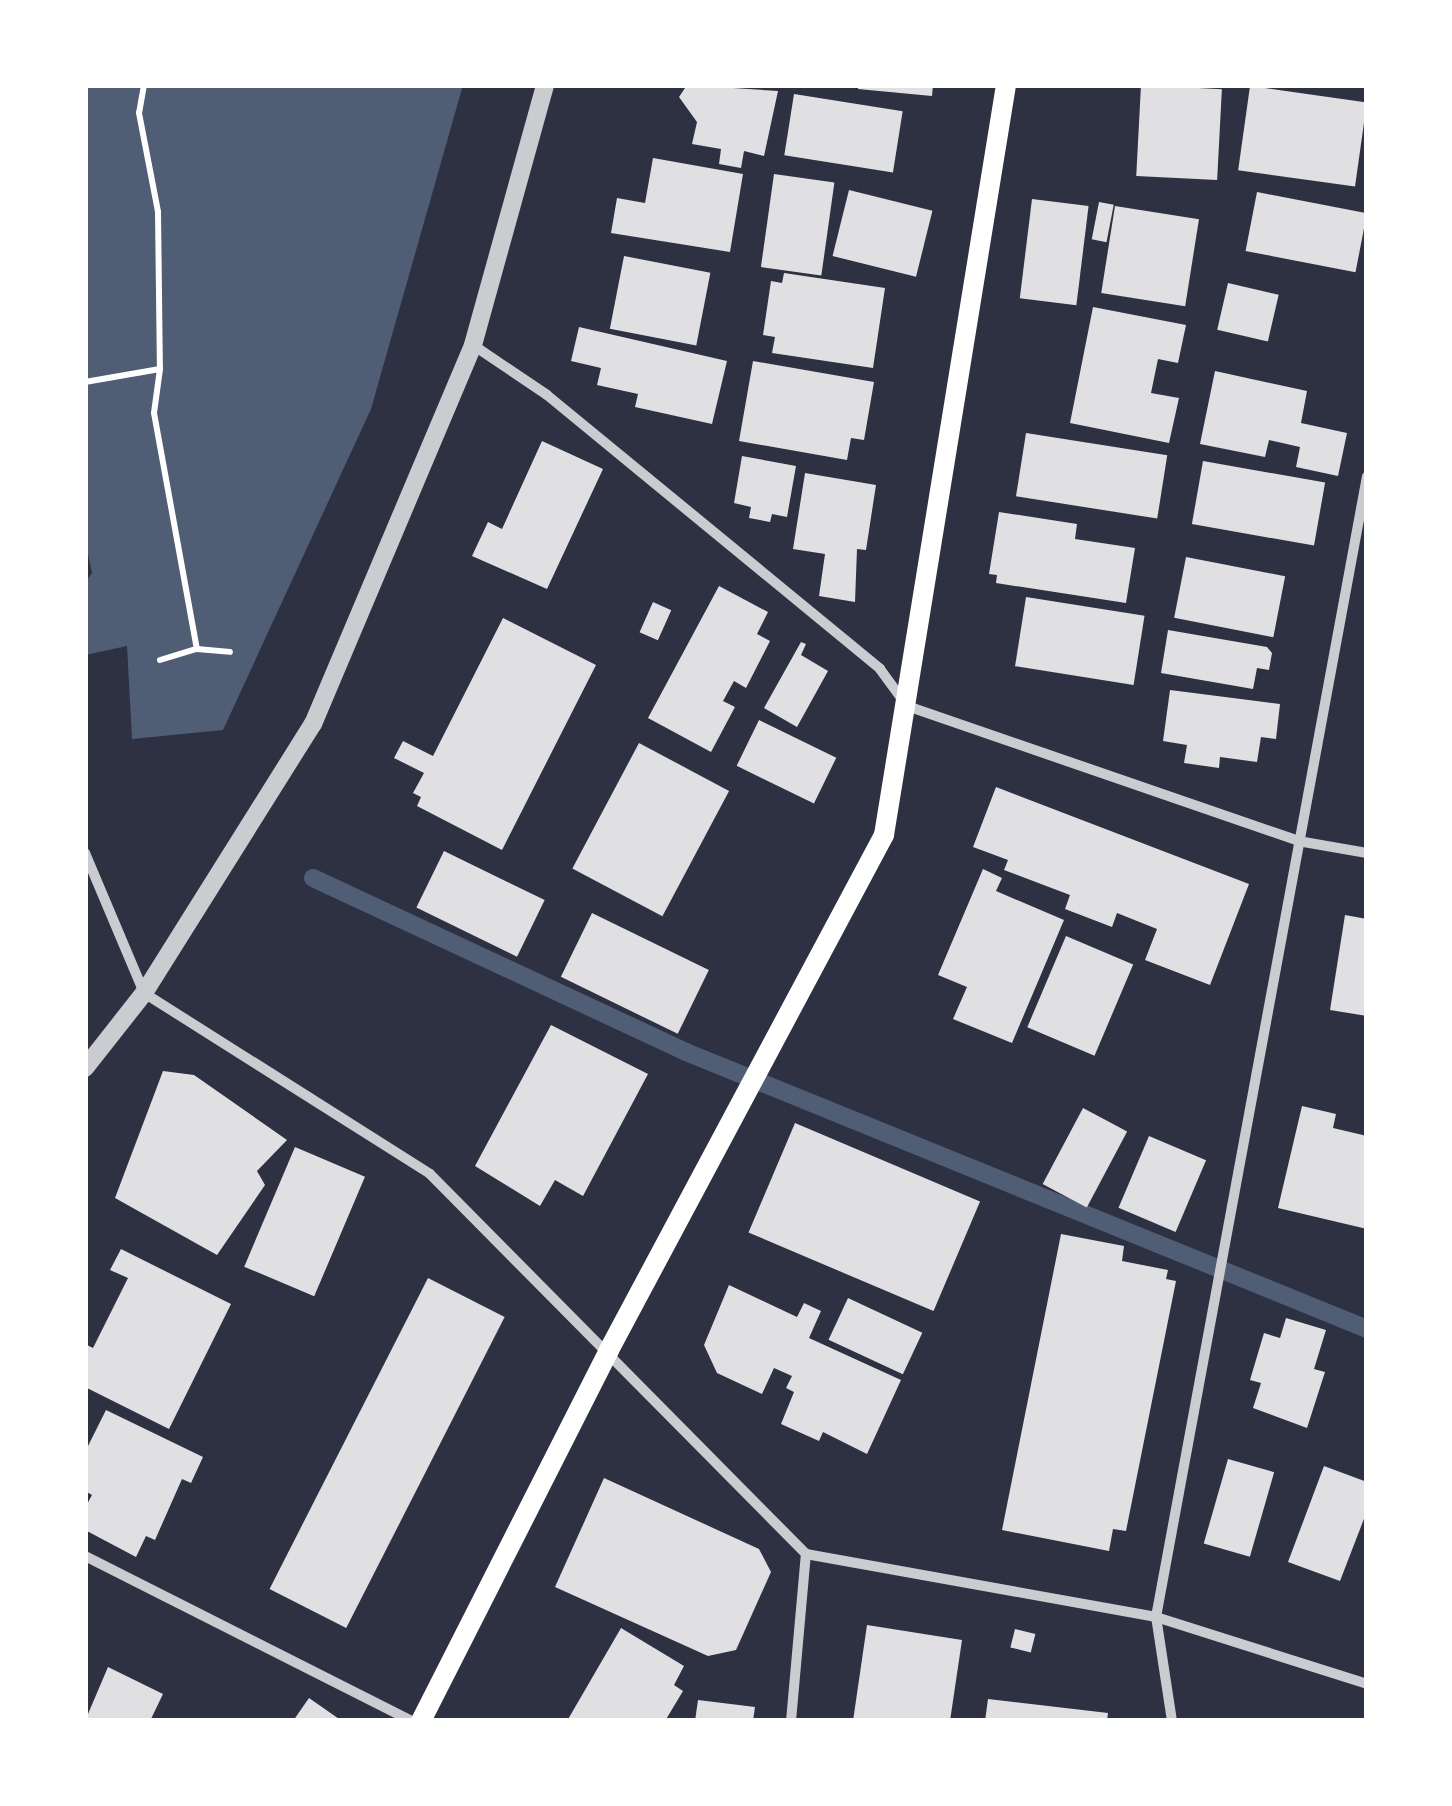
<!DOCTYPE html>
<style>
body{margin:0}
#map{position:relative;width:1452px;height:1806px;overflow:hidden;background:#2d3142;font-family:"Roboto Serif",serif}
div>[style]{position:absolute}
.water>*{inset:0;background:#4f5d75}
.stream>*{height:18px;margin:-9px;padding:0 9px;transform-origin:9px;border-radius:9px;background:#4f5d75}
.building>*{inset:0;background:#e0e0e3;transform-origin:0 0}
.path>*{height:6px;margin:-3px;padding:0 3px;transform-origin:3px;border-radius:3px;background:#fff}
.minor>*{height:10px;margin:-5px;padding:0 5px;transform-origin:5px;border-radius:5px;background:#caccd0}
.tertiary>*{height:18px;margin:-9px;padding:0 9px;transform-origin:9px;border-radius:9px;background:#caccd0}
.secondary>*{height:20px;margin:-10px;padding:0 10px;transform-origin:10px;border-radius:10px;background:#fff}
span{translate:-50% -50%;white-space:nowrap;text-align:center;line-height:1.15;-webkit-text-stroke:9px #fff;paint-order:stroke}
.frame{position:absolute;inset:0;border:88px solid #fff;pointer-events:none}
</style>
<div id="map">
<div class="water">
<i style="clip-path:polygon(85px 85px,463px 85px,371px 409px,223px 730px,132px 739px,127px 646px,85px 655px,85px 583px,92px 573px,85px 540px)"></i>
</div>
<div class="stream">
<i style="left:313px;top:878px;width:412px;rotate:25deg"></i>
<i style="left:686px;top:1052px;width:735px;rotate:22.13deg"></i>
</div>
<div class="building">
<i style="clip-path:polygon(687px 85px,778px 91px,764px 156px,744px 151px,741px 168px,719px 164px,721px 149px,692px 144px,697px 122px,679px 97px)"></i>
<i style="clip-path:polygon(858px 85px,933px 85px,932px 96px,858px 89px)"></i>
<i style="left:1141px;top:85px;width:81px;height:91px;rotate:3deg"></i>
<i style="left:1250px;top:86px;width:118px;height:85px;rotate:8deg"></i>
<i style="left:794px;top:94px;width:110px;height:62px;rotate:9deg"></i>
<i style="clip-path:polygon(653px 158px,743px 174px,730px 252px,611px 233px,617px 198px,645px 203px)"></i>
<i style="left:774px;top:174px;width:61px;height:94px;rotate:8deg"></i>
<i style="left:849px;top:190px;width:86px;height:68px;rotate:14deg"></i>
<i style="left:1257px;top:192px;width:112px;height:60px;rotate:11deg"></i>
<i style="left:1032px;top:199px;width:57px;height:100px;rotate:7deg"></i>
<i style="left:1099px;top:202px;width:15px;height:38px;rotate:11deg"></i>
<i style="left:1115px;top:206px;width:85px;height:88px;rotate:9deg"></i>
<i style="left:624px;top:256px;width:88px;height:74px;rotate:11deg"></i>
<i style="clip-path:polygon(784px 273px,885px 288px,873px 368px,772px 353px,775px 337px,763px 335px,771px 281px,782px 283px)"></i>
<i style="left:1228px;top:283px;width:52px;height:48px;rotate:13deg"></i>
<i style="clip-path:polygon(1093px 307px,1186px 325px,1178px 363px,1158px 359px,1151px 393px,1179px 398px,1169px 443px,1070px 423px)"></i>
<i style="clip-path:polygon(579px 327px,727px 361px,712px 424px,635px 407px,638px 394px,597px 385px,601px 368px,571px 361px)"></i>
<i style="clip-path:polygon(753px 361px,874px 382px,864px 440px,851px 438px,847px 460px,739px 441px)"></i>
<i style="clip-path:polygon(1215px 371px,1307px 391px,1301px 423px,1347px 433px,1338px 476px,1296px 467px,1300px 447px,1269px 440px,1265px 457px,1200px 444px)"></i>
<i style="left:1026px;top:433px;width:143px;height:64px;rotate:9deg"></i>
<i style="clip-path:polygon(542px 441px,603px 469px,547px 589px,472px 556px,488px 522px,502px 529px)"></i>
<i style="clip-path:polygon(742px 456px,796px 466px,787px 517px,772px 514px,770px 522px,749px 518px,751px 507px,734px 503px)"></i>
<i style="left:1203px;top:461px;width:124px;height:64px;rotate:10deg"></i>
<i style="clip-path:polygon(805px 473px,876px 485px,866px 550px,857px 549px,855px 602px,819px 596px,825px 554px,793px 549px)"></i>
<i style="clip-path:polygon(999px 512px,1077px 524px,1075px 539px,1135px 548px,1126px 603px,996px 583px,997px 575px,989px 574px)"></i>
<i style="left:1186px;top:557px;width:101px;height:62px;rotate:11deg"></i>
<i style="clip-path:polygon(719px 586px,768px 612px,757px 634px,770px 641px,746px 688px,734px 681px,723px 701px,735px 707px,711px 752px,648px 718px)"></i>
<i style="left:1026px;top:597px;width:120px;height:70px;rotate:9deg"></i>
<i style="left:653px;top:602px;width:20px;height:33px;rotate:24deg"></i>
<i style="clip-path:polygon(503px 618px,596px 665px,502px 850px,417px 806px,421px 797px,413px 793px,424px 773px,394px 758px,403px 741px,433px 756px)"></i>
<i style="clip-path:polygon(1168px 630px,1267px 647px,1272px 653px,1269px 670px,1257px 668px,1253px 689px,1161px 673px)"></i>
<i style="clip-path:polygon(801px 642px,806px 644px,801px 655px,828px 671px,797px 727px,764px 708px)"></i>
<i style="clip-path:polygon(1170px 690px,1280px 704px,1276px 739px,1261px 737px,1257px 762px,1220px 757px,1219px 768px,1184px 763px,1187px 745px,1163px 741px)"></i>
<i style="left:759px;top:720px;width:86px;height:51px;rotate:26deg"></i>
<i style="left:639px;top:743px;width:102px;height:142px;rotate:28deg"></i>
<i style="clip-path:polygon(996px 787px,1249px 884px,1210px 985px,1145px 960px,1157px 929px,1117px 913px,1112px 927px,1065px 909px,1070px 895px,1004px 870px,1008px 860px,973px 847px)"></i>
<i style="left:444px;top:851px;width:112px;height:63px;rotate:26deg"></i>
<i style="clip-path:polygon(983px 869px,1002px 878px,996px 891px,1064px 920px,1012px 1043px,953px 1019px,967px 987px,938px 975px)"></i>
<i style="left:592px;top:913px;width:130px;height:71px;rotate:26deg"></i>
<i style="clip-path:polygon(1345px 915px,1367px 919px,1367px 1016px,1330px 1010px)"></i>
<i style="left:1066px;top:936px;width:73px;height:99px;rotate:23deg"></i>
<i style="clip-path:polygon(551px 1025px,648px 1074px,583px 1196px,555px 1180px,540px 1206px,475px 1166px)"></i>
<i style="clip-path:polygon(163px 1071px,194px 1075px,287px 1140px,257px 1171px,265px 1185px,217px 1255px,115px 1198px)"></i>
<i style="clip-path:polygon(1302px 1106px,1336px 1114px,1333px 1128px,1367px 1136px,1367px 1229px,1278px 1208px)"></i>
<i style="left:1083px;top:1108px;width:50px;height:86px;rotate:28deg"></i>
<i style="left:795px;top:1123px;width:201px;height:119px;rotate:23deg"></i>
<i style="left:1149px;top:1136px;width:62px;height:78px;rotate:23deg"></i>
<i style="left:295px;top:1147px;width:76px;height:130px;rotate:23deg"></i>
<i style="clip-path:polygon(1061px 1234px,1124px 1246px,1122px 1261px,1168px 1270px,1166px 1279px,1176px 1281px,1126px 1531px,1113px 1529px,1109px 1551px,1002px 1530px)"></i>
<i style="clip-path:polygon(121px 1249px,231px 1304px,169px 1429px,85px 1387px,85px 1344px,93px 1348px,128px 1278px,110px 1270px)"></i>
<i style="left:428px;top:1278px;width:86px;height:349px;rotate:27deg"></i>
<i style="clip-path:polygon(729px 1285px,797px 1317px,804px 1303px,821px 1311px,809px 1338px,901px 1380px,867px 1454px,823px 1432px,819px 1441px,781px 1424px,794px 1392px,786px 1388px,792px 1376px,774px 1368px,762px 1394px,717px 1373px,704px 1345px)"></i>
<i style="left:848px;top:1298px;width:82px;height:46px;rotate:25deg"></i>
<i style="clip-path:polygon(1286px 1318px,1326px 1330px,1314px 1369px,1325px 1372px,1307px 1428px,1253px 1408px,1261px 1383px,1250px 1380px,1264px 1333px,1280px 1338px)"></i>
<i style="clip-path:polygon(106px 1410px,203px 1457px,191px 1483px,182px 1479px,155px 1540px,146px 1536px,136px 1557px,85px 1530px,85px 1508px,92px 1495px,85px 1491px,85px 1452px)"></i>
<i style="left:1228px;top:1459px;width:48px;height:88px;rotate:16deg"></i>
<i style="clip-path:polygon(1324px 1466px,1367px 1482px,1367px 1511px,1340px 1581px,1288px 1562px)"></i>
<i style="clip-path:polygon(604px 1478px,759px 1549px,771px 1572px,736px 1650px,708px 1656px,555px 1587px)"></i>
<i style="clip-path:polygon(867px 1625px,962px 1640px,950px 1721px,853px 1721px)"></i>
<i style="clip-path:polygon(621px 1628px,684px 1666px,674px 1685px,683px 1691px,665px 1721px,567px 1721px)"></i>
<i style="left:1015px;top:1629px;width:21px;height:19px;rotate:14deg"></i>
<i style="clip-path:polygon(108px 1667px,163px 1694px,150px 1721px,85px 1721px)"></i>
<i style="clip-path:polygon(309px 1698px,342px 1721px,293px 1721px)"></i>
<i style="clip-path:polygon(988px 1699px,1108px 1713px,1107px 1721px,985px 1721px)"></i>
<i style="clip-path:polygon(698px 1700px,755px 1707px,753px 1721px,695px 1721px)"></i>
</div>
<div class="path">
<i style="left:144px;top:85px;width:28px;rotate:100deg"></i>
<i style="left:139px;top:113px;width:101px;rotate:79.1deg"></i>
<i style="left:158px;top:212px;width:157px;rotate:89.3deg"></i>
<i style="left:160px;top:369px;width:44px;rotate:97.8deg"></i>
<i style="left:154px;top:413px;width:240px;rotate:79.7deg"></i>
<i style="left:85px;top:382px;width:76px;rotate:-9.8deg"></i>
<i style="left:160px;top:660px;width:39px;rotate:-17deg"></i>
<i style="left:197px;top:649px;width:33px;rotate:5deg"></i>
</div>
<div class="minor">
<i style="left:473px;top:345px;width:89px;rotate:34deg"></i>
<i style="left:547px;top:395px;width:431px;rotate:39.4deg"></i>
<i style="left:880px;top:669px;width:46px;rotate:53.9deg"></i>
<i style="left:907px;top:706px;width:414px;rotate:19deg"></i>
<i style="left:1298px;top:841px;width:70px;rotate:9.9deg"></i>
<i style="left:85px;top:853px;width:152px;rotate:67.1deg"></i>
<i style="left:144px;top:993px;width:338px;rotate:32.3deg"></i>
<i style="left:430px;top:1174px;width:535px;rotate:45.3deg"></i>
<i style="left:806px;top:1554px;width:356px;rotate:10.2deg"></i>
<i style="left:1156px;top:1617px;width:221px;rotate:17.6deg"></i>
<i style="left:85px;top:1556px;width:366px;rotate:26.8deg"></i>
<i style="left:791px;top:1721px;width:168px;rotate:-84.9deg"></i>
<i style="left:1172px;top:1721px;width:105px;rotate:-98.7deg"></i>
<i style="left:1156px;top:1617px;width:1160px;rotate:-79.52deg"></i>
</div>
<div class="tertiary">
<i style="left:85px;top:1068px;width:95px;rotate:-51.8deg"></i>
<i style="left:144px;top:993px;width:318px;rotate:-57.9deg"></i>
<i style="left:313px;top:724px;width:411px;rotate:-67.1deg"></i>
<i style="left:473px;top:345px;width:270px;rotate:-74.5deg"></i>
</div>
<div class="secondary">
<i style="left:421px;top:1721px;width:416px;rotate:-63.1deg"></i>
<i style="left:609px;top:1350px;width:584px;rotate:-61.9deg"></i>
<i style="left:884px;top:835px;width:760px;rotate:-80.76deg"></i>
</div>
<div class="frame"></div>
</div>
